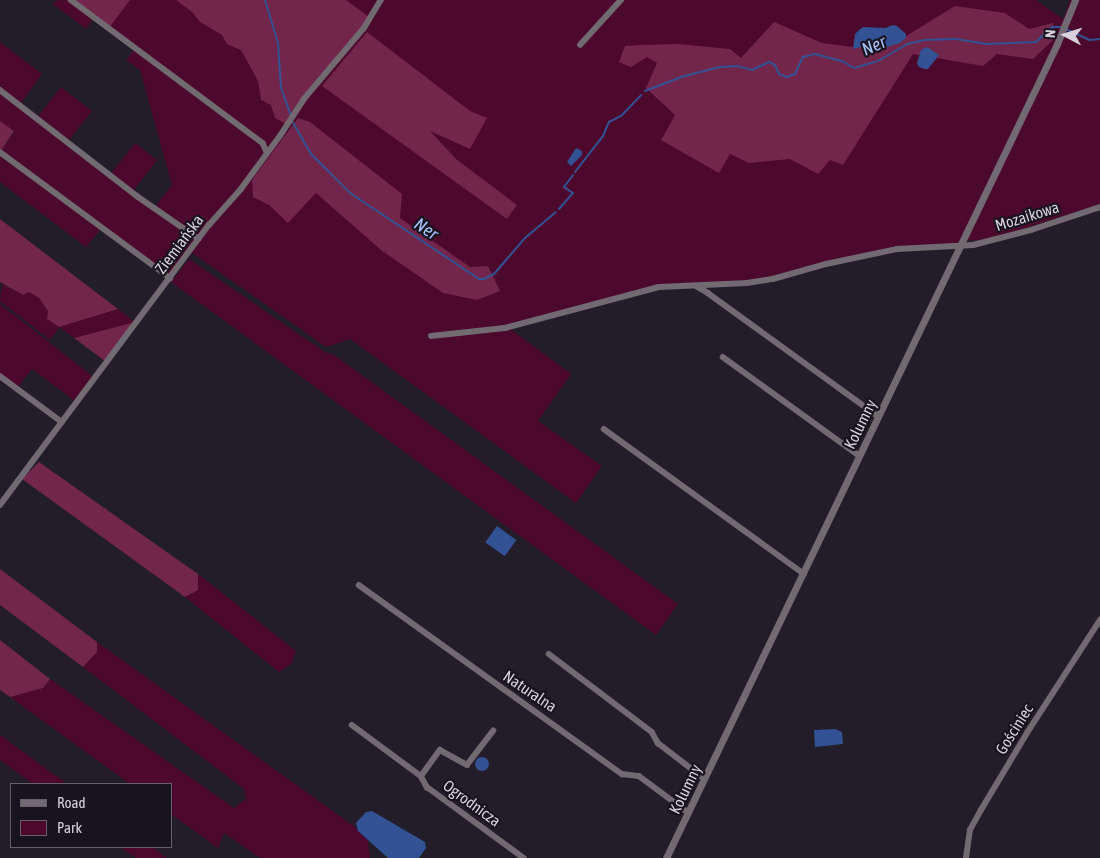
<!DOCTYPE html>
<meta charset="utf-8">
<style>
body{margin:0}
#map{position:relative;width:1100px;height:858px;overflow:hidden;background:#231c29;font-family:"Asap Condensed",sans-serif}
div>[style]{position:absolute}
.green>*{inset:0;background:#4c082d;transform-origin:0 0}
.forest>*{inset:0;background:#72264b}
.water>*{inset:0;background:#325293;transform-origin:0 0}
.round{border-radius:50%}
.stream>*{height:2px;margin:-1px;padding:0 1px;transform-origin:1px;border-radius:1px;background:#325293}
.minor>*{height:5.5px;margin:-2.75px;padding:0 2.75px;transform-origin:2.75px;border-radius:2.75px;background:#716a70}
.tertiary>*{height:7px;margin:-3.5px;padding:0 3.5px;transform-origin:3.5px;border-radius:3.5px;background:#716a70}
span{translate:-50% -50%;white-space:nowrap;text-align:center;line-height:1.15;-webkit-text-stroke:4.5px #19131f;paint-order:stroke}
.street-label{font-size:16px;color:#d6d1da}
.water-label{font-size:18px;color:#a5c2fa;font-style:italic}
.legend{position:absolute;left:10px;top:783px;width:162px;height:65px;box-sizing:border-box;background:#19131f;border:1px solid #655f6a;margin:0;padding:6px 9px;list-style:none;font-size:15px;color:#d6d1da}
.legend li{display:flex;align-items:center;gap:10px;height:25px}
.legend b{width:25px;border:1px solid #655f6a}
.north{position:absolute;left:1040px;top:10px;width:50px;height:50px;-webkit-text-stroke:4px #19131f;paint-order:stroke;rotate:275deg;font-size:14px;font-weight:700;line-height:20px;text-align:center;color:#d6d1da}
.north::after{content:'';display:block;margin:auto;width:18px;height:22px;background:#d6d1da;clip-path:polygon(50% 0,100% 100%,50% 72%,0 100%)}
</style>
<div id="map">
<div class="green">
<i style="clip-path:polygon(57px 0,68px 0,93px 19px,86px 29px,53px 4px)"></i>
<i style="clip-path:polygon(120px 0,1036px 0,1063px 19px,1070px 0,1100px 0,1100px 204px,989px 240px,969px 240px,954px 246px,906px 247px,765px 279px,666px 286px,509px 328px,571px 374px,538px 421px,602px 466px,576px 503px,350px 339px,326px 347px,191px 252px,168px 279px,100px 230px,86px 247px,0 182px,0 152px,14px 132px,0 121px,0 91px,155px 207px,172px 185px,140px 70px,126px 60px,134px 50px,109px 28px)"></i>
<i style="clip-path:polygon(0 42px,42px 74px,21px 103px,0 88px)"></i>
<i style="left:61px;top:87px;width:39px;height:37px;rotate:38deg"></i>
<i style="left:135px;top:143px;width:28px;height:39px;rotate:38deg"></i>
<i style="clip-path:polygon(189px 259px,325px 352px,334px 355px,678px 604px,656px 635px,171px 282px)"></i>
<i style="clip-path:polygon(2px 284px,23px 295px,29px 292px,39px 298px,59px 327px,118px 309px,135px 322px,74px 338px,59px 327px,50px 340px,0 301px)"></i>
<i style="clip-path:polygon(0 304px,91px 375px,92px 377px,75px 401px,32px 369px,17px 388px,0 375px)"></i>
<i style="clip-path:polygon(198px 574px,296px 651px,291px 664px,279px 672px,185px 597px,198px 590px)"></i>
<i style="clip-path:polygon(97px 642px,355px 827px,368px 841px,370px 858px,260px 858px,224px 833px,218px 848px,171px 814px,171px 784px,130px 784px,10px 697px,43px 688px,50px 679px,234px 808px,246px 799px,244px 789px,83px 667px,97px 652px)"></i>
<i style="clip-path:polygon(0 735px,67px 784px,33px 784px,0 760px)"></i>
<i style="clip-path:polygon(120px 847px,152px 847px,167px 858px,136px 858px)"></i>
</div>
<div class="forest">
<i style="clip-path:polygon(72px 0,130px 0,109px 28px)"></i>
<i style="clip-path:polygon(176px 0,346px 0,369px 17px,286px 124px,275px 118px,271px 105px,261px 100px,258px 81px,241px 50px,227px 44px,222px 35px,200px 22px,192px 12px)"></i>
<i style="clip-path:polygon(955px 6px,1005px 13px,1029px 29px,1053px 23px,1054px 39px,1033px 59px,997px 54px,983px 66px,913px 54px,843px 165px,830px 160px,818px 174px,790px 159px,749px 163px,730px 154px,719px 173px,661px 140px,675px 115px,646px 88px,657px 63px,647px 57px,631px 67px,619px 62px,625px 46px,639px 45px,678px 44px,730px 49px,741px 58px,774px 22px,822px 43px,853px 47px,869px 42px,879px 49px,898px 41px)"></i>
<i style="clip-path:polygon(367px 32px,470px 111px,487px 118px,470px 149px,430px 131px,456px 159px,517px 205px,507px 219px,322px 86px)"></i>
<i style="clip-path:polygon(298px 118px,310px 122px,402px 194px,400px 218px,470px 267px,488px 266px,500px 291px,477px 300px,443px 293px,381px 250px,316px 193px,288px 223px,269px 205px,253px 197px,252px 180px)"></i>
<i style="clip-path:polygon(0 121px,14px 131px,0 152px)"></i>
<i style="clip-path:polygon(0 219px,118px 309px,59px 327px,47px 319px,48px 311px,39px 298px,29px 292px,23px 295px,0 282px)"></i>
<i style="clip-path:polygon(135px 322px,105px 361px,74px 338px)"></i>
<i style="clip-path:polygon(39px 462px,198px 574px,198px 590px,185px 597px,22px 479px)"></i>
<i style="clip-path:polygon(0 569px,97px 642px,97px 652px,83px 667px,0 605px)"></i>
<i style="clip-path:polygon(0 640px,50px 679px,43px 688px,10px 697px,0 690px)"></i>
</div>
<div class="water">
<i style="clip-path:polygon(893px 25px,897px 26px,906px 34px,906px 38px,900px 43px,884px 48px,869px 45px,853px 49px,855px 34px,860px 29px,864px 27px,885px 28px)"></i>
<i style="clip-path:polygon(927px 47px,939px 55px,928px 69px,925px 69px,919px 67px,917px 63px,921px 50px)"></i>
<i style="clip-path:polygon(576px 148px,582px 151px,582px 155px,571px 166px,567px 162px)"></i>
<i style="left:497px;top:526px;width:24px;height:20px;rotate:36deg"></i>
<i style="clip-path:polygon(835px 729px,842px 732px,843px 744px,815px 747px,814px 730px)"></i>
<i class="round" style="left:475px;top:757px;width:14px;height:14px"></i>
<i style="clip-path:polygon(372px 811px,425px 842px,426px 848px,419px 858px,388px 858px,358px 831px,356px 823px,366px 812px)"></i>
</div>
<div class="stream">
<i style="left:265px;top:0;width:45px;rotate:73.2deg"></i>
<i style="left:278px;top:43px;width:45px;rotate:86.2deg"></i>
<i style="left:281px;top:88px;width:30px;rotate:70deg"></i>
<i style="left:1066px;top:29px;width:26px;rotate:25deg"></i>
<i style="left:1090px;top:40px;width:10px;rotate:-6deg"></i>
<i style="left:645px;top:91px;width:39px;rotate:-21deg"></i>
<i style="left:681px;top:77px;width:40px;rotate:-14.4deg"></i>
<i style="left:720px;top:67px;width:17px;rotate:-3deg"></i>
<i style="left:737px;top:66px;width:16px;rotate:15deg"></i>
<i style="left:752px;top:70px;width:19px;rotate:-25deg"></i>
<i style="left:769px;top:62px;width:7px;rotate:27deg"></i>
<i style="left:775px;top:65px;width:10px;rotate:66deg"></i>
<i style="left:779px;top:74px;width:9px;rotate:21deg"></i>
<i style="left:787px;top:77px;width:9px;rotate:-21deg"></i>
<i style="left:795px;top:74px;width:19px;rotate:-65deg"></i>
<i style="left:803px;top:57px;width:12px;rotate:-14deg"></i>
<i style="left:815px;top:54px;width:28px;rotate:15deg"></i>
<i style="left:842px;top:61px;width:14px;rotate:30deg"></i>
<i style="left:854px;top:68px;width:25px;rotate:-16deg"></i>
<i style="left:878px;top:61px;width:34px;rotate:-30deg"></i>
<i style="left:907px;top:44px;width:17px;rotate:-13deg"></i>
<i style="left:924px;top:40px;width:32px;rotate:-2deg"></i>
<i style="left:956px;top:39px;width:30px;rotate:9deg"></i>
<i style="left:986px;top:44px;width:50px;rotate:-2.3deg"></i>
<i style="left:1036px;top:42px;width:22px;rotate:-43deg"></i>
<i style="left:1052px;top:27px;width:10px"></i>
<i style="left:292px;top:121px;width:38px;rotate:60deg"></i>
<i style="left:311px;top:154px;width:55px;rotate:45deg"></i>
<i style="left:350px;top:193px;width:155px;rotate:33.7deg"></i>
<i style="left:479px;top:279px;width:5px"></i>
<i style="left:484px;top:279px;width:11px;rotate:-27deg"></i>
<i style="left:494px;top:274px;width:48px;rotate:-49.3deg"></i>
<i style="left:525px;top:238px;width:40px;rotate:-40deg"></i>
<i style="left:575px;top:172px;width:46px;rotate:-52.1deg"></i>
<i style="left:603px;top:136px;width:15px;rotate:-67deg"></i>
<i style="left:609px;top:122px;width:13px;rotate:-27deg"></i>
<i style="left:621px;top:116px;width:29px;rotate:-46deg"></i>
<i style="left:559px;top:209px;width:21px;rotate:-49deg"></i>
<i style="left:573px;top:193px;width:11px;rotate:-146deg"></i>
<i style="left:564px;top:187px;width:15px;rotate:-53deg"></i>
</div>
<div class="minor">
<i style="left:71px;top:0;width:239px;rotate:36.7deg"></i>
<i style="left:263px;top:143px;width:10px;rotate:66deg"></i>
<i style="left:580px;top:45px;width:61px;rotate:-47.7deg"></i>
<i style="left:0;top:90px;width:173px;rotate:37.7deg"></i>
<i style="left:137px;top:196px;width:75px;rotate:34.7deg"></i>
<i style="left:0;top:152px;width:212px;rotate:36.5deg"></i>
<i style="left:696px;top:286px;width:14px;rotate:30deg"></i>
<i style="left:708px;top:293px;width:211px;rotate:35.9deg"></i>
<i style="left:431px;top:336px;width:74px;rotate:-6.2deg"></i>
<i style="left:505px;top:328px;width:159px;rotate:-14.9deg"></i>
<i style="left:659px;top:287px;width:88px;rotate:-2.6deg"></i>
<i style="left:747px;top:283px;width:26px;rotate:-9deg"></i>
<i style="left:773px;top:279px;width:55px;rotate:-15.8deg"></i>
<i style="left:826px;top:264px;width:73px;rotate:-11.9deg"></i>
<i style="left:897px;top:249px;width:76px;rotate:-3deg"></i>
<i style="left:973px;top:245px;width:60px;rotate:-14.5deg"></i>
<i style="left:1031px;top:230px;width:73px;rotate:-18.4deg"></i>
<i style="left:723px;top:357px;width:169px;rotate:35.9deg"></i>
<i style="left:0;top:376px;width:77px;rotate:36.6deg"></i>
<i style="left:604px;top:429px;width:247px;rotate:35.9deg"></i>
<i style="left:0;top:505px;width:349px;rotate:-53.3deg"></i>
<i style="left:209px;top:225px;width:48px;rotate:-48.4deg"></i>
<i style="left:241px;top:189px;width:66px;rotate:-53.7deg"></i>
<i style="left:280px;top:136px;width:44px;rotate:-57deg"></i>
<i style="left:304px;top:99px;width:93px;rotate:-49.8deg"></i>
<i style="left:364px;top:28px;width:33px;rotate:-59deg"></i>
<i style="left:359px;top:585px;width:324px;rotate:35.7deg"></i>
<i style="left:622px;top:774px;width:17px;rotate:7deg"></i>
<i style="left:639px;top:776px;width:62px;rotate:36.5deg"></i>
<i style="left:549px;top:654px;width:129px;rotate:37.1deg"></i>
<i style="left:652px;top:732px;width:13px;rotate:61deg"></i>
<i style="left:658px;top:743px;width:59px;rotate:37.5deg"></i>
<i style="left:352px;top:725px;width:86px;rotate:36.5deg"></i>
<i style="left:421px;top:776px;width:13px;rotate:61deg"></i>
<i style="left:427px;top:787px;width:120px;rotate:36.2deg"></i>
<i style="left:421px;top:776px;width:32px;rotate:-54deg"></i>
<i style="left:440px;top:750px;width:31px;rotate:29deg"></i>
<i style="left:467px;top:765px;width:43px;rotate:-52.6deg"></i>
<i style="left:966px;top:858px;width:28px;rotate:-82deg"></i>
<i style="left:970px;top:830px;width:23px;rotate:-61deg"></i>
<i style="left:981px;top:810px;width:90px;rotate:-59.1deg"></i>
<i style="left:1027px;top:733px;width:135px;rotate:-57.1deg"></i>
</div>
<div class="tertiary">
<i style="left:666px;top:858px;width:903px;rotate:-64.34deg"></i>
<i style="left:1057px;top:44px;width:48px;rotate:-67.8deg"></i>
</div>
<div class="street-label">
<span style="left:1027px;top:216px;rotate:-17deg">Mozaikowa</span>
<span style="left:179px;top:244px;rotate:-53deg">Ziemiańska</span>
<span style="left:860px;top:424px;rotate:-64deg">Kolumny</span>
<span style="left:530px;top:691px;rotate:34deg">Naturalna</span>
<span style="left:1014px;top:729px;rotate:-58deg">Gościniec</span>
<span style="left:685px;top:789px;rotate:-64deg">Kolumny</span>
<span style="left:472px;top:803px;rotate:36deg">Ogrodnicza</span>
</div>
<div class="water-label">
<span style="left:874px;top:46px;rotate:-24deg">Ner</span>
<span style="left:426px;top:229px;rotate:34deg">Ner</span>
</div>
<ul class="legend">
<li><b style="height:6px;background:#716a70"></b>Road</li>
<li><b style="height:14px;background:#4c082d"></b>Park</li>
</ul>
<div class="north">N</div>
</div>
